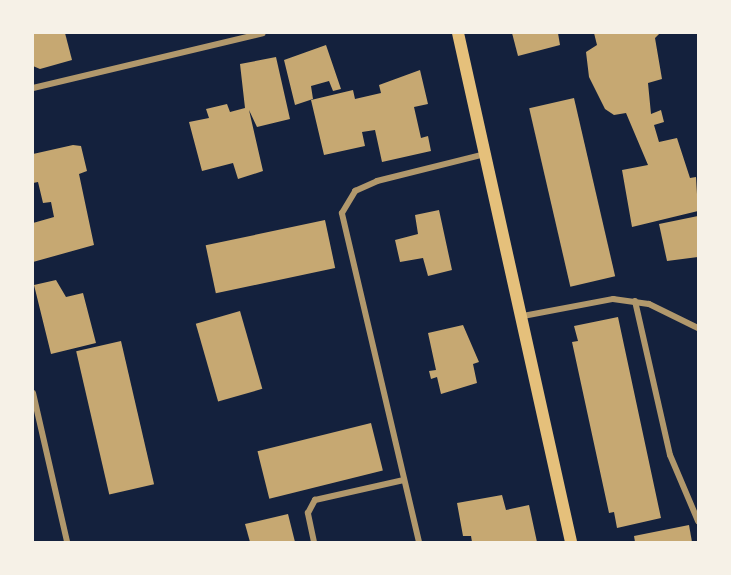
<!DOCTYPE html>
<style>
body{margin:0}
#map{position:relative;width:731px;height:575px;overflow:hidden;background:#14213d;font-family:"Zilla Slab",serif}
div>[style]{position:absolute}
.building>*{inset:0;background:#c6a872;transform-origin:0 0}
.minor>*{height:6px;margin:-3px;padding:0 3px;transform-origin:3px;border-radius:3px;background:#b1986c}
.secondary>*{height:12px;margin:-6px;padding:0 6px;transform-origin:6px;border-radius:6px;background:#e5c07b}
span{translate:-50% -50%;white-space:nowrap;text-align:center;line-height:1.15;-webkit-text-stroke:6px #f6f1e7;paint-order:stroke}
.frame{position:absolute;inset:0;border:34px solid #f6f1e7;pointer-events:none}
</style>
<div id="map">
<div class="building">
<i style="clip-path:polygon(33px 33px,65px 33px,72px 60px,40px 69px,33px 66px)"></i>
<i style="clip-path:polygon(512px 33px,558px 33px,560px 45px,518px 56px)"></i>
<i style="clip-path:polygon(594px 33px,660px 33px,655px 38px,662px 79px,648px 83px,651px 114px,661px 110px,664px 122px,654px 125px,659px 142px,677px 138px,690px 178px,696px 177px,698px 211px,632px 227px,622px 170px,648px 165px,626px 113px,614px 115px,605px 109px,589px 77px,586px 52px,597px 45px)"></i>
<i style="clip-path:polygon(326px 45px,341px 89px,333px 91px,329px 81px,311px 86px,313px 99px,295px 105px,284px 60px)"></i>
<i style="clip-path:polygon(276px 57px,290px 119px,257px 127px,249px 110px,263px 171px,238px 179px,233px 163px,202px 171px,189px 122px,209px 118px,206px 109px,227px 104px,230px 112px,245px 108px,240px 64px)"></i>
<i style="clip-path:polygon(420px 70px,428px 104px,414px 107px,421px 138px,428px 136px,431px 151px,382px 162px,375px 130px,362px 132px,365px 146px,324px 155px,311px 100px,353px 90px,355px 99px,381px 93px,379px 85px)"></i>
<i style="left:574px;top:98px;width:183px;height:46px;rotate:77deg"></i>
<i style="clip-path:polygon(73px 145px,81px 146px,87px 171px,79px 174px,94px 245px,33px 262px,33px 223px,54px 217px,51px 202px,43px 203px,38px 182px,33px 183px,33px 154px)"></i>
<i style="clip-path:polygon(439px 210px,452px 270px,428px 276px,423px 258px,400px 262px,395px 240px,418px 234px,415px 215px)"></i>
<i style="clip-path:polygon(698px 216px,698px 257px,667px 261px,659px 224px)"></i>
<i style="left:325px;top:220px;width:49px;height:122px;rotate:78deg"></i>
<i style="clip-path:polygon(56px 280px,66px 297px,83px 293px,96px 343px,51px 354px,34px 285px)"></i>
<i style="left:240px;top:311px;width:81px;height:46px;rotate:74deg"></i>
<i style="clip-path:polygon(618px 317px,661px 518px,617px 528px,614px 512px,609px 513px,572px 342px,578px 341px,574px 326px)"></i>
<i style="clip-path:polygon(463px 325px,479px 362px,473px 364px,477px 383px,441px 394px,437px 377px,431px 379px,429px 371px,436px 370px,428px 333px)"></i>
<i style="left:121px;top:341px;width:147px;height:46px;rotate:77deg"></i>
<i style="left:371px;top:423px;width:49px;height:117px;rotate:76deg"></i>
<i style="clip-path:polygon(502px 495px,506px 510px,529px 505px,537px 542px,472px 542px,471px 536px,463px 536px,457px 503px)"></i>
<i style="clip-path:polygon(288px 514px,295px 542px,250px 542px,245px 524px)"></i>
<i style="clip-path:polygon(689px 525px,692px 542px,635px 542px,634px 536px)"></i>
</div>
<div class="minor">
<i style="left:33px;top:88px;width:236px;rotate:-13.4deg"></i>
<i style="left:635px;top:301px;width:158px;rotate:77.2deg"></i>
<i style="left:670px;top:455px;width:72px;rotate:67deg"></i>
<i style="left:523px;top:316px;width:92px;rotate:-10.7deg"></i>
<i style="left:613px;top:299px;width:36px;rotate:8deg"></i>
<i style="left:649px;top:304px;width:55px;rotate:26.1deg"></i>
<i style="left:33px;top:393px;width:153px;rotate:77.1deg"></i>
<i style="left:314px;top:542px;width:30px;rotate:-102deg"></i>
<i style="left:308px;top:513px;width:15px;rotate:-62deg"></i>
<i style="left:315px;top:500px;width:91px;rotate:-12.7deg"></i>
<i style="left:419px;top:542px;width:338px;rotate:-103.2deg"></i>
<i style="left:342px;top:213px;width:26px;rotate:-59deg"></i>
<i style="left:355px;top:191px;width:24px;rotate:-24deg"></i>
<i style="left:377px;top:181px;width:111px;rotate:-14deg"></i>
</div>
<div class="secondary">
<i style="left:458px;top:33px;width:521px;rotate:77.48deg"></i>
</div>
<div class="frame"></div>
</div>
